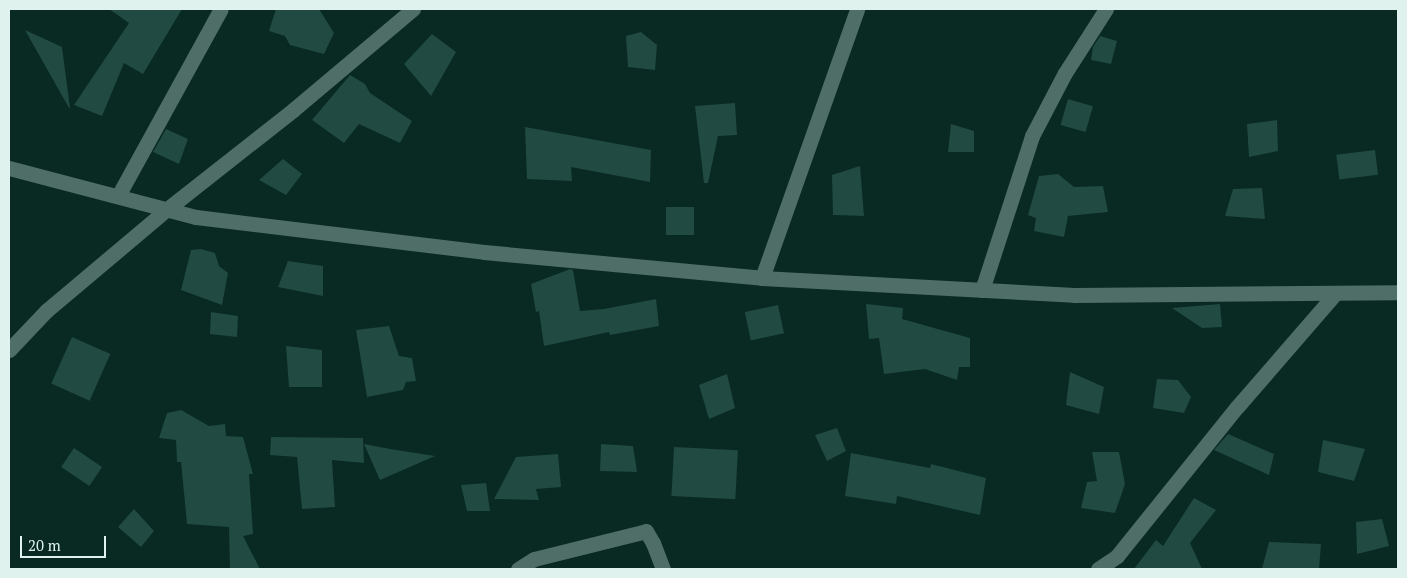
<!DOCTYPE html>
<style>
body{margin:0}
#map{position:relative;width:1407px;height:578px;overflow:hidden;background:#092923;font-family:"PT Serif",serif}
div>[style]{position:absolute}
.building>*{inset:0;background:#204a42;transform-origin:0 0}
.minor>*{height:15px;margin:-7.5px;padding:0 7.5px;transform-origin:7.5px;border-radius:7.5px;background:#4e6e67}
span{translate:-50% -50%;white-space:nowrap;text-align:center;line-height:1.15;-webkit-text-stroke:5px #092923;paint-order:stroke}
.frame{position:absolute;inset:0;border:10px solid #e0f2ed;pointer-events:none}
.scale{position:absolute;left:20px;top:536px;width:86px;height:22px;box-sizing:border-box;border:2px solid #e0f2ed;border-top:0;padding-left:6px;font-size:15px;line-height:18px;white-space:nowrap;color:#e0f2ed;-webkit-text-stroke:4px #092923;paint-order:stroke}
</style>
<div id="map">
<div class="building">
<i style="clip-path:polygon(109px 9px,182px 9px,143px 74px,124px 63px,102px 116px,74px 105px,129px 23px)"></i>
<i style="clip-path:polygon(276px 9px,319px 9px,334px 33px,324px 54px,290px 45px,285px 36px,269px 31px)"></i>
<i style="clip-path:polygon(25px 30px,62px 47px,70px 108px,69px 108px)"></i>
<i style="clip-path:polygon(641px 32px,657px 45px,655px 70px,628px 67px,626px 36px)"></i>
<i style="clip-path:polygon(432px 34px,456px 52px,431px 96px,404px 64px)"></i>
<i style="clip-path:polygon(1100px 36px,1117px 41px,1111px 64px,1091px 60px,1093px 47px)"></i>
<i style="clip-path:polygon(350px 75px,365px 84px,370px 93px,412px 121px,400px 143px,359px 124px,344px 143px,312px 120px)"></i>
<i style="left:1068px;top:99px;width:26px;height:27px;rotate:16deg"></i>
<i style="clip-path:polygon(735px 103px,737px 135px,718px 136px,708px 183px,704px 183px,695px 106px)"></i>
<i style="clip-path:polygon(1277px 120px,1278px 151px,1249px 157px,1247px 124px)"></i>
<i style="clip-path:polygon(951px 124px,974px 131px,974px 152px,948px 152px)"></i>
<i style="clip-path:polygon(525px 127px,651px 150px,650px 182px,571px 167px,572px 181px,527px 179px)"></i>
<i style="clip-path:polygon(166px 129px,188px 139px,179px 164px,153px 152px)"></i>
<i style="left:1375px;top:150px;width:25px;height:39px;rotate:83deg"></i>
<i style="clip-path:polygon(283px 159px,302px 174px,286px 195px,259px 180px)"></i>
<i style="clip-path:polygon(860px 166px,864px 216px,833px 215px,832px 175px)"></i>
<i style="clip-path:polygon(1058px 174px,1074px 187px,1103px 186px,1108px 212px,1068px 216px,1064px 237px,1034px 231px,1036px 218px,1028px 215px,1039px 176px)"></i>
<i style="clip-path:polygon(1262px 188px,1265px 219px,1225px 216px,1233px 189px)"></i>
<i style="left:666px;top:207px;width:28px;height:28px"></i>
<i style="clip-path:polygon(201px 249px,215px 253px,219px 266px,228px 273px,222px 305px,181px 290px,191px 250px)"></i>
<i style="clip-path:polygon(288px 261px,323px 266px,323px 296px,278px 287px)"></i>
<i style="clip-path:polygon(570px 269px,573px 270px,580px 311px,604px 309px,656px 299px,659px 326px,610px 335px,609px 332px,544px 346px,539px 311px,536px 312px,531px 284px)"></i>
<i style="clip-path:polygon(866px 304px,903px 308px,902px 319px,970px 338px,970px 367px,959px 367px,957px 380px,925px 369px,884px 374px,879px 338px,869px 339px)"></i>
<i style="clip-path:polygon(1220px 304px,1222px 327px,1202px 328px,1172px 308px)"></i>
<i style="left:778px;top:305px;width:29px;height:34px;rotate:78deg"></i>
<i style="clip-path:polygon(211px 312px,238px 316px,237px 337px,210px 334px)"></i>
<i style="clip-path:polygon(389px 326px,399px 356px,412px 358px,416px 381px,406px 382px,403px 390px,367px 397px,356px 330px)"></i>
<i style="left:72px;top:337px;width:42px;height:51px;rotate:24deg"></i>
<i style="clip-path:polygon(286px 346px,322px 350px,322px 387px,289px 387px)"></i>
<i style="clip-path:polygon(1070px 372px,1104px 387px,1099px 414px,1066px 405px)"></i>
<i style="clip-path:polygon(727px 374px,735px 408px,709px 419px,699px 385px)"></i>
<i style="clip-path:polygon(1157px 379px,1178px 380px,1191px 397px,1184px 413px,1153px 408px)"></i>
<i style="clip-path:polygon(181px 410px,209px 426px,225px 424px,226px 436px,243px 437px,253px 474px,249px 474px,253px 534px,243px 536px,260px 569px,230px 569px,229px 527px,187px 524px,181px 462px,177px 462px,176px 440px,159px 438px,167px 413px)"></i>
<i style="clip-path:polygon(837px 428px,846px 451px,827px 461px,815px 435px)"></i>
<i style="clip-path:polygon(1228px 434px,1274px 454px,1269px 475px,1214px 450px)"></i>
<i style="clip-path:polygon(271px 437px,363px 438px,364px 463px,332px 460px,335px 507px,302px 509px,297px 457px,270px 455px)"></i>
<i style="clip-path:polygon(1323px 440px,1365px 449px,1354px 481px,1318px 472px)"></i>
<i style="clip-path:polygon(364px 444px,390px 449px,435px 456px,380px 480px)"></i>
<i style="clip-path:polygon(601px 444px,633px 446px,637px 472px,600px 471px)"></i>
<i style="left:674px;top:447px;width:64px;height:49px;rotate:3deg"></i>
<i style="left:74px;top:448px;width:34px;height:23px;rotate:34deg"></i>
<i style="clip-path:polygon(1092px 452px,1119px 452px,1125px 484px,1115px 513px,1081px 508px,1087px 482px,1097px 481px)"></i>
<i style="clip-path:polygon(851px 453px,930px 468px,931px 464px,986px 478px,980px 515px,897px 496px,896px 504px,845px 496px)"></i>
<i style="clip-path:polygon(558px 454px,561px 487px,536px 489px,539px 500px,494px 499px,516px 457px)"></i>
<i style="clip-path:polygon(486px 483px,490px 511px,467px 511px,461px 485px)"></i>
<i style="clip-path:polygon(1194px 498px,1216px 510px,1190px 543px,1202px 569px,1134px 569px,1156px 540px,1163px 546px)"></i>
<i style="clip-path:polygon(134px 509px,154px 531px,141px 547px,118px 527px)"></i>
<i style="clip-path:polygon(1382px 519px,1389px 546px,1357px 554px,1356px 522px)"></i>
<i style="clip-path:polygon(1269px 542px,1321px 544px,1319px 569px,1262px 569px)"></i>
</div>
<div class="minor">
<i style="left:9px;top:168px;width:193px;rotate:14.7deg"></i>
<i style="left:196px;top:217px;width:290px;rotate:6.9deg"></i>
<i style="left:484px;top:252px;width:279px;rotate:5.3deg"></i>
<i style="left:762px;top:278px;width:312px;rotate:3.1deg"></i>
<i style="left:1074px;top:295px;width:324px;rotate:-0.5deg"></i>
<i style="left:118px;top:196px;width:213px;rotate:-61.2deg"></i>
<i style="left:762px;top:278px;width:285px;rotate:-70.5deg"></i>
<i style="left:982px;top:290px;width:162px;rotate:-72deg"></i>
<i style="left:1032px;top:136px;width:71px;rotate:-62.4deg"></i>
<i style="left:1065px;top:73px;width:76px;rotate:-57.4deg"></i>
<i style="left:9px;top:350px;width:54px;rotate:-46.5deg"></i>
<i style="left:46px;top:311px;width:157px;rotate:-40.1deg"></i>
<i style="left:166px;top:210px;width:162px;rotate:-38.2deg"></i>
<i style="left:293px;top:110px;width:157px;rotate:-40.1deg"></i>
<i style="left:518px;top:569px;width:19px;rotate:-32deg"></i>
<i style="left:534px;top:559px;width:115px;rotate:-14deg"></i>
<i style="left:646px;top:531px;width:14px;rotate:60deg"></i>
<i style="left:653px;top:543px;width:28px;rotate:69deg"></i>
<i style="left:1098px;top:569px;width:23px;rotate:-34deg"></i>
<i style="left:1117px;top:556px;width:191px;rotate:-51.2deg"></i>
<i style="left:1237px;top:407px;width:150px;rotate:-49.1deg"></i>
</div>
<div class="frame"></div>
<div class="scale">20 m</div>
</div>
